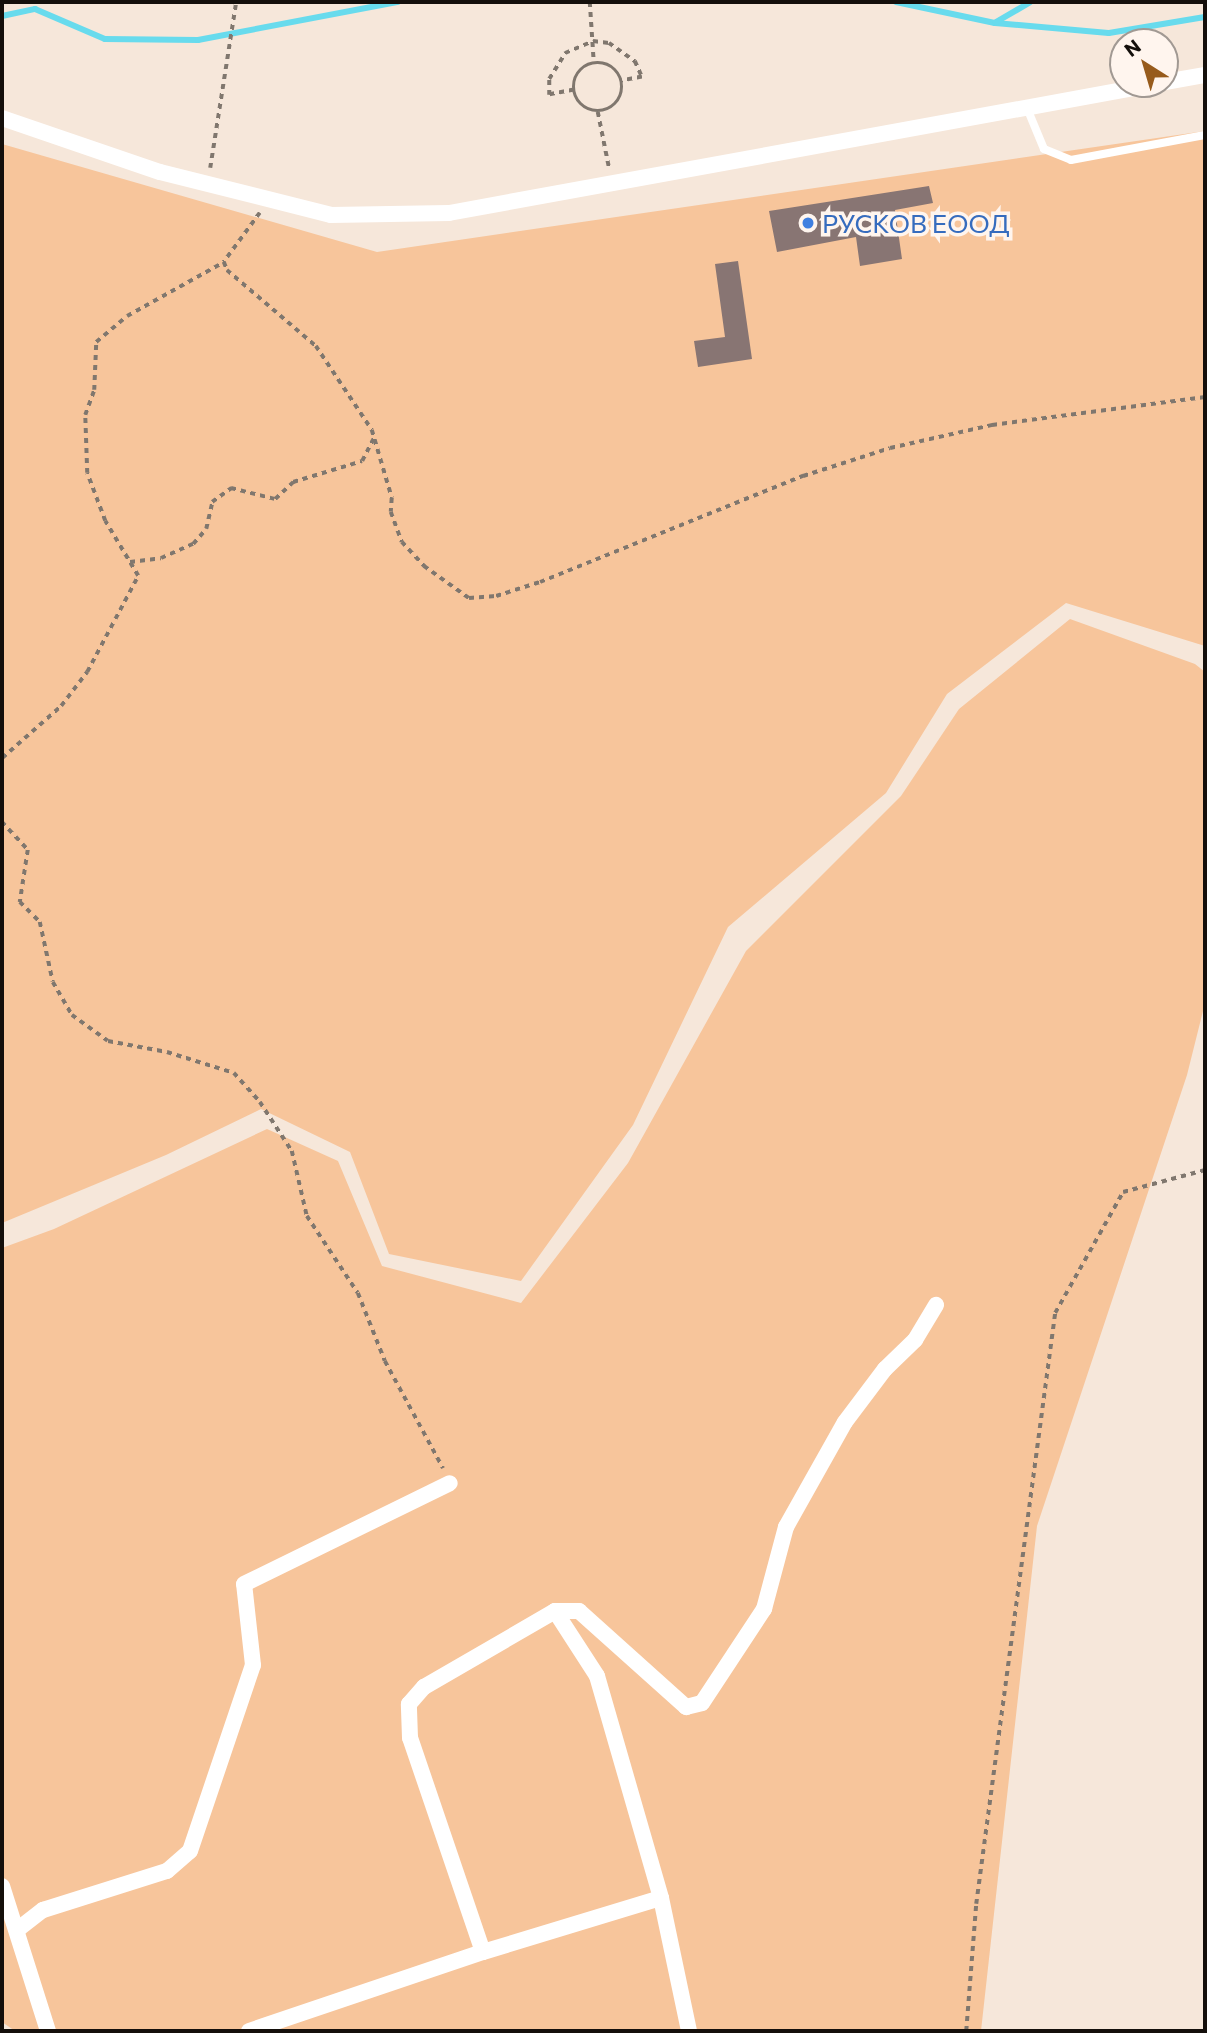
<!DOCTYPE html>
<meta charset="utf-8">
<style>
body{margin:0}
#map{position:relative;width:1207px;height:2033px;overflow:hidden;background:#f6e7da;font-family:Commissioner,sans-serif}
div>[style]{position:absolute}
.green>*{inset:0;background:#f7c59b}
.stream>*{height:6px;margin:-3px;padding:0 3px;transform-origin:3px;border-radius:3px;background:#68dbed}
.building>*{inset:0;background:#887573}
.path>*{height:3.5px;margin-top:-1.75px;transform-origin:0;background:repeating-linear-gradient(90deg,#80776e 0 5px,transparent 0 10px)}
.path>.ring{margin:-1.75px;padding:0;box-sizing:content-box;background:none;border:3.5px solid #80776e;border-radius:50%}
.lane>*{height:8px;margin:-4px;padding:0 4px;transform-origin:4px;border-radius:4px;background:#fff}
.street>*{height:16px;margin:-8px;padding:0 8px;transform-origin:8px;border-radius:8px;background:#fff}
.dots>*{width:19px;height:19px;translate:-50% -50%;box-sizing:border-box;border:4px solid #fff5ee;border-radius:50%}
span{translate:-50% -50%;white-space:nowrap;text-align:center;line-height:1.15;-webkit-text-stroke:7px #fff5ee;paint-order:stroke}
.shop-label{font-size:26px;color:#366cbe}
.left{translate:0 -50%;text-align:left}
.frame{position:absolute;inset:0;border:4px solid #140f0b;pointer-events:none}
.north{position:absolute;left:1109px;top:28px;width:70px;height:70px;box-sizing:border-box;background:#fff5ee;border:2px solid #a19993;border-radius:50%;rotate:323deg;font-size:19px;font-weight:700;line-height:28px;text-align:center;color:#140f0b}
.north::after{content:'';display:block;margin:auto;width:24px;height:32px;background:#975b1c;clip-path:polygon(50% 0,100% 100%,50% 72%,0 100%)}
</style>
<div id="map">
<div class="green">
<i style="clip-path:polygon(1205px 131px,1205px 646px,1066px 603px,947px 694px,886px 793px,728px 927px,633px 1125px,521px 1281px,389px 1254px,350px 1152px,261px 1109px,166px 1155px,2px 1223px,2px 144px,377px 252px)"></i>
<i style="clip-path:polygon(1070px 619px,1195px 664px,1205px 672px,1205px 1003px,1187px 1075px,1037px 1526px,981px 2031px,15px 2031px,2px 2022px,2px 1248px,54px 1229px,267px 1129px,338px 1161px,382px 1266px,521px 1303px,628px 1163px,746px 951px,901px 796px,959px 709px)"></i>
</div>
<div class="stream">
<i style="left:896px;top:2px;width:101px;rotate:12deg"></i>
<i style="left:995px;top:23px;width:114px;rotate:5deg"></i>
<i style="left:1109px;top:33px;width:97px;rotate:-9.5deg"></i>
<i style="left:2px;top:16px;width:34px;rotate:-12deg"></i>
<i style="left:35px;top:9px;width:76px;rotate:23.2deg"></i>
<i style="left:105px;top:39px;width:93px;rotate:0.6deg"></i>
<i style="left:198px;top:40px;width:204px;rotate:-10.8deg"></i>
<i style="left:996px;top:22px;width:39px;rotate:-30deg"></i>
</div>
<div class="building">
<i style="clip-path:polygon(929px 186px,933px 203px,895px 210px,902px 259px,860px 266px,856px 237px,777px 252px,769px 211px)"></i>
<i style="clip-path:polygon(738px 261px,752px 359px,698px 367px,694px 341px,725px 337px,715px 264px)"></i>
</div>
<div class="path">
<i style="left:590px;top:2px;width:61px;rotate:86.2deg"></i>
<i class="ring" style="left:574px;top:63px;width:44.5px;height:44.5px"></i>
<i style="left:574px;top:90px;width:25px;rotate:169deg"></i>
<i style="left:549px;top:95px;width:16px;rotate:-90deg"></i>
<i style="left:549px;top:79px;width:31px;rotate:-58deg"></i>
<i style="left:565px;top:53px;width:30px;rotate:-23deg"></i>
<i style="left:593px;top:41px;width:16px;rotate:7deg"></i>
<i style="left:609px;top:43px;width:32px;rotate:35deg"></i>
<i style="left:635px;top:61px;width:17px;rotate:66deg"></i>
<i style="left:642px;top:77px;width:21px;rotate:169deg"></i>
<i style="left:598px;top:112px;width:56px;rotate:78.7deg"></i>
<i style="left:210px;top:168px;width:168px;rotate:-81.1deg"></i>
<i style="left:260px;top:213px;width:61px;rotate:126.3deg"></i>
<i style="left:224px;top:262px;width:9px;rotate:69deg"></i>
<i style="left:227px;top:270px;width:117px;rotate:40.5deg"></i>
<i style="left:316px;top:346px;width:101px;rotate:56.3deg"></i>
<i style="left:372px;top:430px;width:71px;rotate:73.6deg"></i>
<i style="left:392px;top:498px;width:14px;rotate:94deg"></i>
<i style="left:391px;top:512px;width:32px;rotate:70deg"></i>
<i style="left:402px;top:542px;width:33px;rotate:47deg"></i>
<i style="left:424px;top:566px;width:55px;rotate:35.4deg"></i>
<i style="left:469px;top:598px;width:27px;rotate:-4deg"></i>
<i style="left:496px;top:596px;width:46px;rotate:-17.7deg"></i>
<i style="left:540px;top:582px;width:284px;rotate:-22deg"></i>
<i style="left:803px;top:476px;width:91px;rotate:-17.8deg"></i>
<i style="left:890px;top:448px;width:105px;rotate:-12.7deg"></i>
<i style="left:992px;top:425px;width:215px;rotate:-7.5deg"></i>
<i style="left:130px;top:562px;width:31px;rotate:-7deg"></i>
<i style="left:161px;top:558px;width:35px;rotate:-24deg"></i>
<i style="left:193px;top:544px;width:20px;rotate:-49deg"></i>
<i style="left:206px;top:529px;width:28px;rotate:-77deg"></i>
<i style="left:212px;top:502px;width:24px;rotate:-36deg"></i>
<i style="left:231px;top:488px;width:45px;rotate:14deg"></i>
<i style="left:275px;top:499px;width:25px;rotate:-43deg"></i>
<i style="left:293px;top:482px;width:72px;rotate:-16.9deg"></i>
<i style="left:362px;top:461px;width:27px;rotate:-63deg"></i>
<i style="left:2px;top:758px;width:79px;rotate:-41.4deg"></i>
<i style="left:61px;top:706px;width:43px;rotate:-52.6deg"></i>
<i style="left:87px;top:672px;width:109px;rotate:-62deg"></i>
<i style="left:138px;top:576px;width:64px;rotate:-121deg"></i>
<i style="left:105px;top:521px;width:51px;rotate:-110.6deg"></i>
<i style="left:87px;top:473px;width:58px;rotate:-92deg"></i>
<i style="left:85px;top:415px;width:27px;rotate:-70deg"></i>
<i style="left:94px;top:390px;width:48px;rotate:-87.6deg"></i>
<i style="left:96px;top:342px;width:40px;rotate:-40deg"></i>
<i style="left:127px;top:316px;width:111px;rotate:-29.1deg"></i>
<i style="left:2px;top:769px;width:17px;rotate:90deg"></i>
<i style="left:2px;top:822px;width:38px;rotate:47deg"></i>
<i style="left:28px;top:850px;width:53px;rotate:98.7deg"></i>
<i style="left:20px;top:902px;width:28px;rotate:45deg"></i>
<i style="left:40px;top:922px;width:61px;rotate:77.8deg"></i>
<i style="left:53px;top:982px;width:38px;rotate:60deg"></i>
<i style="left:72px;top:1015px;width:44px;rotate:35.8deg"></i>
<i style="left:108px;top:1041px;width:60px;rotate:10.6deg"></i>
<i style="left:167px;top:1052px;width:70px;rotate:17.4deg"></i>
<i style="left:234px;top:1073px;width:39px;rotate:48deg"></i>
<i style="left:260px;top:1102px;width:59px;rotate:56.9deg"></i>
<i style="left:292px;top:1151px;width:67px;rotate:77deg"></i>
<i style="left:307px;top:1216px;width:92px;rotate:56.5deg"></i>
<i style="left:358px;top:1293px;width:73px;rotate:68.3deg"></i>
<i style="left:385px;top:1361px;width:122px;rotate:61.5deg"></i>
<i style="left:966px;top:2031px;width:127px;rotate:-85.5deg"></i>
<i style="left:976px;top:1904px;width:596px;rotate:-82.39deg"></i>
<i style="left:1055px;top:1313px;width:139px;rotate:-60.7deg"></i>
<i style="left:1123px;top:1192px;width:85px;rotate:-15deg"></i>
</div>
<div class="lane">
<i style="left:1027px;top:108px;width:44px;rotate:67.5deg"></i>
<i style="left:1044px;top:149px;width:29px;rotate:22deg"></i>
<i style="left:1071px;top:160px;width:136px;rotate:-10.6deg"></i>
</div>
<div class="street">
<i style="left:1165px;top:82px;width:41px;rotate:-9.9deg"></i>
<i style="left:2px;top:118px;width:167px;rotate:18.9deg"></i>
<i style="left:160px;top:172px;width:176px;rotate:14.1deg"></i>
<i style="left:331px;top:215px;width:118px;rotate:-1deg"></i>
<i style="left:449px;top:213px;width:719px;rotate:-10.34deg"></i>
<i style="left:555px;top:1611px;width:77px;rotate:57.1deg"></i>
<i style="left:597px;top:1676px;width:231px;rotate:73.9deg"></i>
<i style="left:2px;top:1886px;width:152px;rotate:72.4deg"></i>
<i style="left:17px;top:1930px;width:33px;rotate:-38deg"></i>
<i style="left:43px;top:1910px;width:130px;rotate:-17.5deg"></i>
<i style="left:167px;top:1871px;width:30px;rotate:-41deg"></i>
<i style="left:190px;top:1851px;width:196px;rotate:-71.3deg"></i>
<i style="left:253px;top:1665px;width:81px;rotate:-96.3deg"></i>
<i style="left:244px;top:1584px;width:229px;rotate:-26.1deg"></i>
<i style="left:483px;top:1952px;width:186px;rotate:-16.9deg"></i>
<i style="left:661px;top:1898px;width:136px;rotate:78.1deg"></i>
<i style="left:249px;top:2031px;width:247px;rotate:-18.7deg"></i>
<i style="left:483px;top:1952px;width:226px;rotate:-108.8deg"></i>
<i style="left:410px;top:1738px;width:34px;rotate:-92deg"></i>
<i style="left:409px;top:1704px;width:23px;rotate:-49deg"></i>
<i style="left:424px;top:1687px;width:151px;rotate:-30.1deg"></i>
<i style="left:555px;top:1611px;width:24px"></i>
<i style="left:579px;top:1611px;width:144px;rotate:41.9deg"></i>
<i style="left:686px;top:1707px;width:16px;rotate:-14deg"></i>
<i style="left:702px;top:1703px;width:113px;rotate:-56.6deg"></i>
<i style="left:764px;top:1609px;width:85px;rotate:-75deg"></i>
<i style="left:786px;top:1527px;width:120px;rotate:-60.7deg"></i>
<i style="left:845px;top:1422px;width:66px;rotate:-53deg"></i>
<i style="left:885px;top:1369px;width:42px;rotate:-44deg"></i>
<i style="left:915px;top:1340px;width:41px;rotate:-59deg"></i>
</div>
<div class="dots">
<i style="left:808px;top:223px;background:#3f7fe0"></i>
</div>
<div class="shop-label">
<span class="left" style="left:822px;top:223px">РУСКОВ ЕООД</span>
</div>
<div class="frame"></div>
<div class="north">N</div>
</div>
